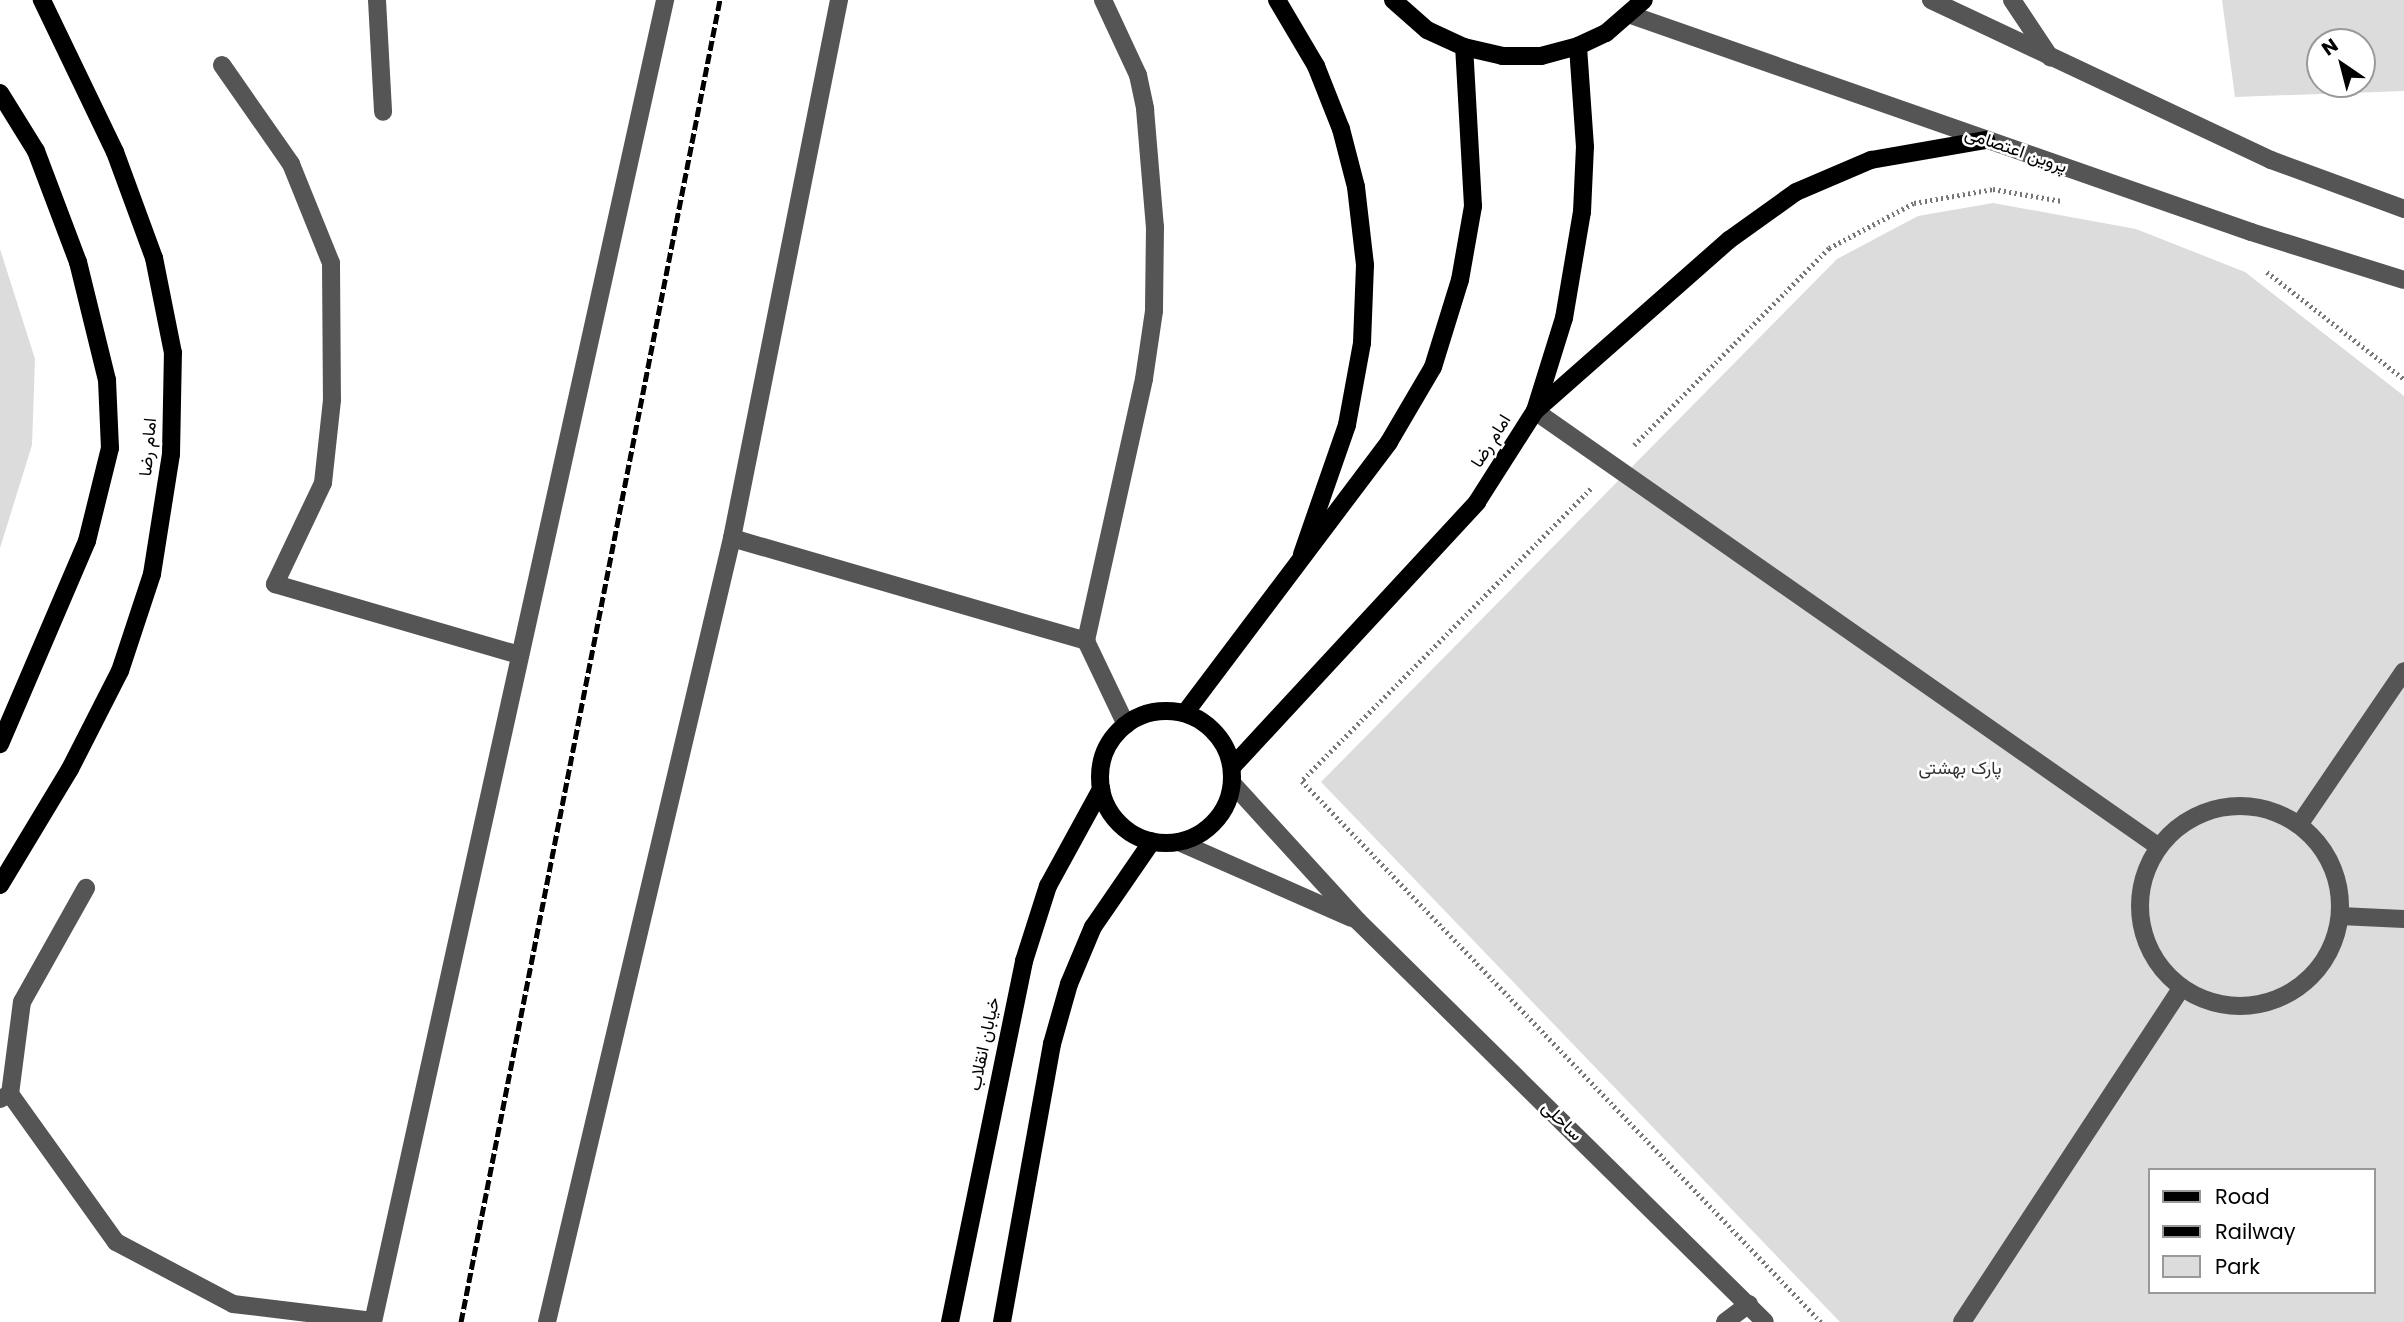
<!DOCTYPE html>
<meta charset="utf-8">
<style>
body{margin:0}
#map{position:relative;width:2404px;height:1322px;overflow:hidden;background:#fff;font-family:Poppins,Vazirmatn,sans-serif}
div>[style]{position:absolute}
.green>*{inset:0;background:#dcdcdc}
.path>*{height:4.5px;margin-top:-2.25px;transform-origin:0;background:repeating-linear-gradient(90deg,#777 0 2px,transparent 0 5.5px)}
.minor>*{height:18px;margin:-9px;padding:0 9px;transform-origin:9px;border-radius:9px;background:#555}
.minor>.ring{margin:-9px;padding:0;box-sizing:content-box;background:none;border:18px solid #555;border-radius:50%}
.major>*{height:18px;margin:-9px;padding:0 9px;transform-origin:9px;border-radius:9px;background:#000}
.major>.ring{margin:-9px;padding:0;box-sizing:content-box;background:none;border:18px solid #000;border-radius:50%}
.rail>*{height:5px;margin-top:-2.5px;transform-origin:0;background:repeating-linear-gradient(90deg,#000 0 10px,transparent 0 13.5px)}
span{translate:-50% -50%;white-space:nowrap;text-align:center;line-height:1.15;-webkit-text-stroke:5px #fff;paint-order:stroke}
.street-label{font-size:18px;color:#000}
.park-label{font-size:18px;color:#333}
.legend{position:absolute;left:2148px;top:1168px;width:228px;height:126px;box-sizing:border-box;background:#fff;border:2px solid #999;margin:0;padding:9px 12px;list-style:none;font-size:21px;color:#000}
.legend li{display:flex;align-items:center;gap:14px;height:35px}
.legend b{width:35px;border:2px solid #999}
.north{position:absolute;left:2306px;top:28px;width:70px;height:70px;box-sizing:border-box;background:#fff;border:2px solid #999;border-radius:50%;rotate:325deg;font-size:19px;font-weight:700;line-height:28px;text-align:center;color:#000}
.north::after{content:'';display:block;margin:auto;width:24px;height:32px;background:#000;clip-path:polygon(50% 0,100% 100%,50% 72%,0 100%)}
</style>
<div id="map">
<div class="green">
<i style="clip-path:polygon(evenodd,2222px 0,2404px 0,2404px 91px,2235px 97px,2222px 0,2320px 42px,2362px 42px,2362px 84px,2320px 84px,2320px 42px)"></i>
<i style="clip-path:polygon(evenodd,1993px 203px,2136px 229px,2245px 272px,2404px 396px,2404px 1322px,1840px 1322px,1321px 782px,1837px 259px,1918px 216px,1993px 203px,2150px 1170px,2374px 1170px,2374px 1292px,2150px 1292px,2150px 1170px)"></i>
<i style="clip-path:polygon(0 249px,35px 359px,32px 445px,0 548px)"></i>
</div>
<div class="path">
<i style="left:2267px;top:272px;width:174px;rotate:38deg"></i>
<i style="left:1634px;top:445px;width:277px;rotate:-45.3deg"></i>
<i style="left:1829px;top:248px;width:96px;rotate:-27.9deg"></i>
<i style="left:1914px;top:203px;width:80px;rotate:-10deg"></i>
<i style="left:1993px;top:189px;width:70px;rotate:9.9deg"></i>
<i style="left:1591px;top:489px;width:411px;rotate:134.7deg"></i>
<i style="left:1302px;top:781px;width:750px;rotate:46.19deg"></i>
</div>
<div class="minor">
<i style="left:377px;top:0;width:112px;rotate:86.9deg"></i>
<i style="left:1103px;top:0;width:83px;rotate:65deg"></i>
<i style="left:1138px;top:75px;width:35px;rotate:78deg"></i>
<i style="left:1145px;top:109px;width:118px;rotate:85.2deg"></i>
<i style="left:1155px;top:227px;width:84px;rotate:90.7deg"></i>
<i style="left:1154px;top:311px;width:69px;rotate:98.4deg"></i>
<i style="left:1144px;top:379px;width:268px;rotate:102.5deg"></i>
<i style="left:1086px;top:641px;width:93px;rotate:64.5deg"></i>
<i style="left:1931px;top:0;width:376px;rotate:25.2deg"></i>
<i style="left:2271px;top:160px;width:142px;rotate:20.2deg"></i>
<i style="left:2012px;top:0;width:69px;rotate:56.3deg"></i>
<i style="left:1631px;top:15px;width:657px;rotate:19.29deg"></i>
<i style="left:2251px;top:232px;width:160px;rotate:17.4deg"></i>
<i style="left:222px;top:65px;width:121px;rotate:55.1deg"></i>
<i style="left:291px;top:164px;width:107px;rotate:68deg"></i>
<i style="left:331px;top:263px;width:137px;rotate:89.6deg"></i>
<i style="left:332px;top:400px;width:83px;rotate:96.2deg"></i>
<i style="left:323px;top:483px;width:112px;rotate:115.4deg"></i>
<i style="left:275px;top:584px;width:255px;rotate:16.2deg"></i>
<i style="left:1535px;top:411px;width:761px;rotate:34.94deg"></i>
<i style="left:732px;top:538px;width:369px;rotate:16.2deg"></i>
<i style="left:1232px;top:783px;width:187px;rotate:47.6deg"></i>
<i style="left:1358px;top:921px;width:571px;rotate:44.57deg"></i>
<i class="ring" style="left:2140px;top:806px;width:182px;height:182px"></i>
<i style="left:2299px;top:825px;width:186px;rotate:-55.7deg"></i>
<i style="left:1179px;top:842px;width:188px;rotate:23.8deg"></i>
<i style="left:2340px;top:916px;width:64px;rotate:2.7deg"></i>
<i style="left:10px;top:1094px;width:93px;rotate:-82.6deg"></i>
<i style="left:22px;top:1002px;width:131px;rotate:-60.7deg"></i>
<i style="left:0;top:1099px;width:11px;rotate:-27deg"></i>
<i style="left:10px;top:1094px;width:182px;rotate:54.4deg"></i>
<i style="left:116px;top:1242px;width:132px;rotate:27.9deg"></i>
<i style="left:233px;top:1304px;width:141px;rotate:6.9deg"></i>
<i style="left:373px;top:1322px;width:1354px;rotate:-77.54deg"></i>
<i style="left:547px;top:1322px;width:806px;rotate:-76.72deg"></i>
<i style="left:732px;top:538px;width:549px;rotate:-78.75deg"></i>
<i style="left:1725px;top:1322px;width:30px;rotate:-37deg"></i>
<i style="left:1962px;top:1322px;width:399px;rotate:-56.7deg"></i>
</div>
<div class="major">
<i style="left:1277px;top:0;width:77px;rotate:59.4deg"></i>
<i style="left:1316px;top:66px;width:68px;rotate:68.4deg"></i>
<i style="left:1341px;top:129px;width:60px;rotate:75.5deg"></i>
<i style="left:1356px;top:187px;width:79px;rotate:83.4deg"></i>
<i style="left:1365px;top:265px;width:78px;rotate:92.2deg"></i>
<i style="left:1362px;top:343px;width:83px;rotate:100.4deg"></i>
<i style="left:1347px;top:425px;width:137px;rotate:109.2deg"></i>
<i style="left:1393px;top:0;width:45px;rotate:41.4deg"></i>
<i style="left:1427px;top:30px;width:41px;rotate:24.7deg"></i>
<i style="left:1464px;top:47px;width:39px;rotate:13deg"></i>
<i style="left:1502px;top:56px;width:39px"></i>
<i style="left:1541px;top:56px;width:38px;rotate:-15deg"></i>
<i style="left:1578px;top:46px;width:31px;rotate:-25deg"></i>
<i style="left:1606px;top:33px;width:50px;rotate:-41deg"></i>
<i style="left:0;top:93px;width:68px;rotate:58.2deg"></i>
<i style="left:36px;top:151px;width:119px;rotate:69.3deg"></i>
<i style="left:78px;top:262px;width:122px;rotate:76.2deg"></i>
<i style="left:107px;top:380px;width:68px;rotate:87.5deg"></i>
<i style="left:110px;top:448px;width:96px;rotate:103.9deg"></i>
<i style="left:87px;top:541px;width:221px;rotate:113.2deg"></i>
<i style="left:1535px;top:411px;width:259px;rotate:-41.4deg"></i>
<i style="left:1729px;top:240px;width:82px;rotate:-35.6deg"></i>
<i style="left:1796px;top:192px;width:82px;rotate:-23.1deg"></i>
<i style="left:1871px;top:160px;width:117px;rotate:-9.9deg"></i>
<i class="ring" style="left:1100px;top:711px;width:114px;height:114px"></i>
<i style="left:1185px;top:713px;width:339px;rotate:-53deg"></i>
<i style="left:1389px;top:442px;width:87px;rotate:-59.6deg"></i>
<i style="left:1433px;top:367px;width:91px;rotate:-72.8deg"></i>
<i style="left:1460px;top:280px;width:75px;rotate:-80deg"></i>
<i style="left:1473px;top:206px;width:159px;rotate:-93.2deg"></i>
<i style="left:1232px;top:767px;width:361px;rotate:-47.2deg"></i>
<i style="left:1477px;top:502px;width:108px;rotate:-57.5deg"></i>
<i style="left:1535px;top:411px;width:97px;rotate:-72.7deg"></i>
<i style="left:1564px;top:318px;width:108px;rotate:-80.4deg"></i>
<i style="left:1582px;top:212px;width:65px;rotate:-87.4deg"></i>
<i style="left:1585px;top:147px;width:101px;rotate:-94deg"></i>
<i style="left:0;top:885px;width:135px;rotate:-58.9deg"></i>
<i style="left:70px;top:769px;width:110px;rotate:-63deg"></i>
<i style="left:120px;top:671px;width:102px;rotate:-71.7deg"></i>
<i style="left:152px;top:574px;width:121px;rotate:-81deg"></i>
<i style="left:171px;top:454px;width:101px;rotate:-88.9deg"></i>
<i style="left:173px;top:353px;width:97px;rotate:-101.3deg"></i>
<i style="left:154px;top:258px;width:113px;rotate:-110.2deg"></i>
<i style="left:115px;top:152px;width:169px;rotate:-115.7deg"></i>
<i style="left:950px;top:1322px;width:369px;rotate:-78.4deg"></i>
<i style="left:1024px;top:961px;width:79px;rotate:-72.3deg"></i>
<i style="left:1048px;top:886px;width:111px;rotate:-61.3deg"></i>
<i style="left:1002px;top:1322px;width:282px;rotate:-79.8deg"></i>
<i style="left:1052px;top:1044px;width:62px;rotate:-74.2deg"></i>
<i style="left:1069px;top:984px;width:62px;rotate:-67.2deg"></i>
<i style="left:1093px;top:927px;width:104px;rotate:-55.5deg"></i>
</div>
<div class="rail">
<i style="left:461px;top:1322px;width:1347px;rotate:-78.92deg"></i>
</div>
<div class="street-label">
<span style="left:2016px;top:150px;rotate:19deg">پروین اعتصامی</span>
<span style="left:1491px;top:441px;rotate:-58deg">امام رضا</span>
<span style="left:148px;top:447px;rotate:-85deg">امام رضا</span>
<span style="left:984px;top:1044px;rotate:-78deg">خیابان انقلاب</span>
<span style="left:1562px;top:1121px;rotate:44deg">ساحلی</span>
</div>
<div class="park-label">
<span style="left:1960px;top:768px">پارک بهشتی</span>
</div>
<ul class="legend">
<li><b style="height:9px;background:#000"></b>Road</li>
<li><b style="height:9px;background:#000"></b>Railway</li>
<li><b style="height:19px;background:#dcdcdc"></b>Park</li>
</ul>
<div class="north">N</div>
</div>
